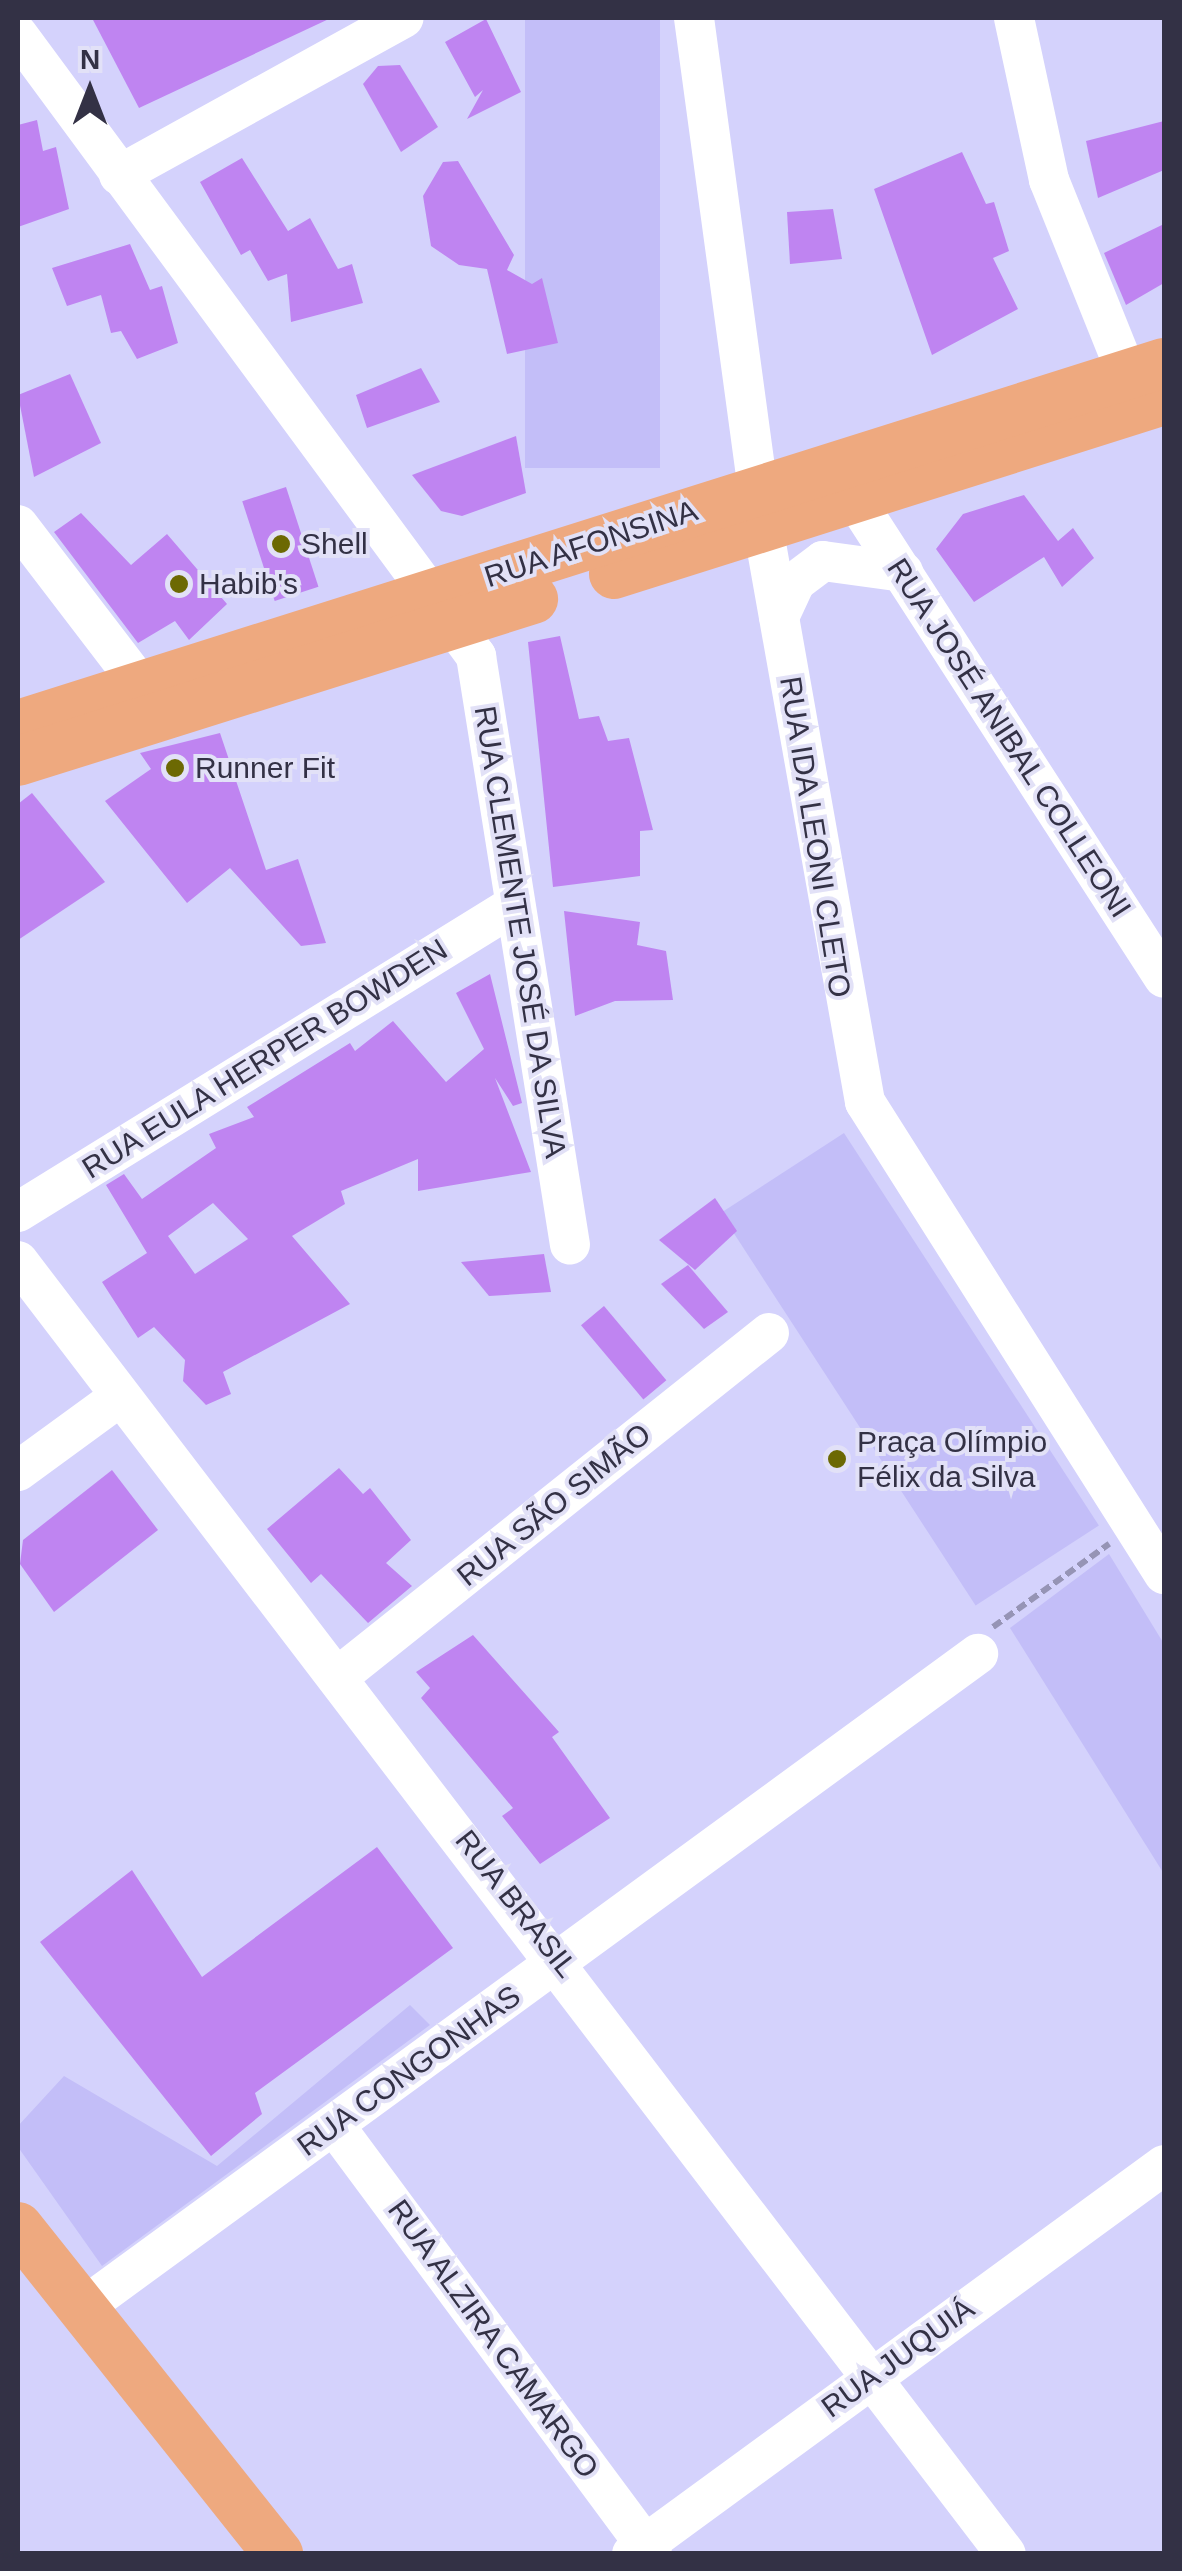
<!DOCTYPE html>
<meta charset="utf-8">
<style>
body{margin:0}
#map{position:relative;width:1182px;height:2571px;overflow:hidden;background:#d4d2fc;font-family:Helvetica,sans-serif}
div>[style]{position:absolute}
.green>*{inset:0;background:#c3bef8;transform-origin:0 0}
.building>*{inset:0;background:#bf84f1;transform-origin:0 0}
.path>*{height:6px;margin-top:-3px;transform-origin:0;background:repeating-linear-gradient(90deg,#9694b5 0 10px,transparent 0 15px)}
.minor>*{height:40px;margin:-20px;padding:0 20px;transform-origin:20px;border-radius:20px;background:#fff}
.major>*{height:50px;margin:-25px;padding:0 25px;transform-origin:25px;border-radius:25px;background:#eea97f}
.dots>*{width:28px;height:28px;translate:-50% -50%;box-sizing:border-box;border:5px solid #e2e1f7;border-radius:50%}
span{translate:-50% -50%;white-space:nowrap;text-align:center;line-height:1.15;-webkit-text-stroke:8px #e2e1f7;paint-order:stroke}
.poi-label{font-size:30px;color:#333145}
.left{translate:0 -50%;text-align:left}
.street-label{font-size:30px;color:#333145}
.frame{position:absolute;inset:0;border:20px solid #333145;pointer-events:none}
.north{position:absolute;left:40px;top:40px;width:100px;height:100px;-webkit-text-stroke:8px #e2e1f7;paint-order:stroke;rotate:0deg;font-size:28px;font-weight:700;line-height:40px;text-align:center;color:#333145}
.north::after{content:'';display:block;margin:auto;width:35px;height:45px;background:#333145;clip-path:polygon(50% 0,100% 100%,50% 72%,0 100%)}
</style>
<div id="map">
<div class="green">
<i style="left:525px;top:18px;width:135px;height:450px"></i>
<i style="left:844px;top:1133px;width:468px;height:147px;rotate:57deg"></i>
<i style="clip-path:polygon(1109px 1554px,1164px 1644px,1164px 1874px,1010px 1628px)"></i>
<i style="clip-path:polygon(410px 2005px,430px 2025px,102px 2266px,18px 2147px,18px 2126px,64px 2076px,217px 2166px)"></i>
</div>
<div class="building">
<i style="clip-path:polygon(92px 18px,331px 18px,139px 108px)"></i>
<i style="clip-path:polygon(486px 19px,521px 92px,467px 119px,483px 90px,475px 97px,445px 42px)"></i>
<i style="clip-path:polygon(400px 65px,438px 127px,401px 152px,363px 84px,378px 66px)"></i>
<i style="clip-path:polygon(37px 120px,43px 151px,56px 147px,69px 209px,18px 227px,18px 125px)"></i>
<i style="clip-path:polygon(1164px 121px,1164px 170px,1098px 198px,1086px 141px)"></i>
<i style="clip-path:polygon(962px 152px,986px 204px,994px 202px,1009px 251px,993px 258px,1018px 309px,932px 355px,874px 189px)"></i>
<i style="clip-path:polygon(242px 158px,288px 231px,310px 218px,338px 269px,352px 264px,363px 303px,291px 322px,287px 274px,268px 281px,250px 250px,241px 255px,200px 182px)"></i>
<i style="clip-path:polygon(458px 161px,514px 255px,507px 270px,532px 284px,542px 278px,558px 343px,507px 354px,487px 269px,459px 265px,431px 246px,423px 196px,443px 162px)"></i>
<i style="clip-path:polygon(833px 209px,842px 259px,790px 264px,787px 212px)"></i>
<i style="clip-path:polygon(1164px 224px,1164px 283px,1126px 305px,1104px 253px)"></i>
<i style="clip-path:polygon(130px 244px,150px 290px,162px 286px,178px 343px,137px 359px,121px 331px,111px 333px,101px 295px,67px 306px,52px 268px)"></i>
<i style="clip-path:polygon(421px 368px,440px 402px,367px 428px,356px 395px)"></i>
<i style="clip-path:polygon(70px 374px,101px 443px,34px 477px,18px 395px)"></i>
<i style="clip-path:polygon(516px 436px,526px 493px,462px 516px,441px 511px,412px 475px)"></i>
<i style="left:286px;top:487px;width:105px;height:46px;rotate:72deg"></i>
<i style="clip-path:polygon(1024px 495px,1058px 541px,1073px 528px,1094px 558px,1062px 587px,1044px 557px,974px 602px,936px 549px,963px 514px)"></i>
<i style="clip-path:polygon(81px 513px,131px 565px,167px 534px,227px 604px,189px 640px,175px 621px,138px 643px,54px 532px)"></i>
<i style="clip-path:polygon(560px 636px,579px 719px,599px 716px,608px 741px,629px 738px,653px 830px,640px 831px,640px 876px,553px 887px,528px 642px)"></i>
<i style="clip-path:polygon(220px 733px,266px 870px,298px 859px,326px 943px,301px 946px,230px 868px,187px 903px,105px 801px,151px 769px,140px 753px)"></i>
<i style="clip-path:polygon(32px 793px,105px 882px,18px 940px,18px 804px)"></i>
<i style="clip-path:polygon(564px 911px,640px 922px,637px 945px,666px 951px,673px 1000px,615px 1001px,575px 1016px)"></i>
<i style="clip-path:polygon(evenodd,490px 974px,522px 1103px,513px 1106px,495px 1078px,531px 1172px,418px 1191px,418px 1159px,341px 1191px,345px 1204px,292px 1236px,350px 1304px,223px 1372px,231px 1394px,206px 1405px,183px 1381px,185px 1360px,154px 1327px,138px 1338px,102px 1282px,147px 1253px,106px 1185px,124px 1174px,142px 1199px,216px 1148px,209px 1134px,254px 1117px,247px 1107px,350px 1043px,355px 1051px,393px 1021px,446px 1082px,484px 1049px,456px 993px,490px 974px,213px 1203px,248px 1239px,195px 1274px,168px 1236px,213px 1203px)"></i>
<i style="clip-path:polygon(715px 1198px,737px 1231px,695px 1270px,659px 1240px)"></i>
<i style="clip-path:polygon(544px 1254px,551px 1292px,489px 1296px,461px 1262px)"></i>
<i style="clip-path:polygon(688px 1265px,728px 1312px,704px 1329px,661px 1284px)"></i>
<i style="left:604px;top:1306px;width:97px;height:30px;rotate:50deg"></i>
<i style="clip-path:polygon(339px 1468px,363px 1494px,370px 1488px,411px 1540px,386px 1563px,412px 1586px,368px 1623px,321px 1574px,311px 1583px,267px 1529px)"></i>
<i style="clip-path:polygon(112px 1470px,158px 1530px,54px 1612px,20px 1564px,23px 1540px)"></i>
<i style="clip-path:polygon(473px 1635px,559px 1732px,552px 1737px,610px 1818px,540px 1864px,502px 1816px,513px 1808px,421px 1698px,430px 1688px,416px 1672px)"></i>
<i style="clip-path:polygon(377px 1847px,453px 1948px,255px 2093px,262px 2114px,211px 2156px,40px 1942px,132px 1870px,202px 1977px)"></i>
</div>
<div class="path">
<i style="left:993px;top:1627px;width:143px;rotate:-35.6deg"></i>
</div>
<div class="minor">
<i style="left:694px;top:18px;width:514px;rotate:82.28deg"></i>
<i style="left:763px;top:527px;width:584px;rotate:79.94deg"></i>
<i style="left:865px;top:1102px;width:559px;rotate:57.65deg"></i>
<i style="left:1014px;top:18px;width:166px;rotate:77.8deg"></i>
<i style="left:1049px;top:180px;width:209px;rotate:68.1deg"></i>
<i style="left:1127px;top:374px;width:30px;rotate:49deg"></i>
<i style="left:18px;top:35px;width:772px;rotate:53.59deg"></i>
<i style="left:476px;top:656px;width:596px;rotate:80.93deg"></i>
<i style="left:119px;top:175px;width:325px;rotate:-28.9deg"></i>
<i style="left:854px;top:498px;width:571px;rotate:57.14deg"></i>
<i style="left:18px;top:525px;width:203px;rotate:52.6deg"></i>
<i style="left:779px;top:617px;width:38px;rotate:-65deg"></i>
<i style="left:795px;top:582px;width:35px;rotate:-37deg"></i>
<i style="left:823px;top:561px;width:81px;rotate:7.8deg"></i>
<i style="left:18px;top:1212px;width:582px;rotate:-31.72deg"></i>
<i style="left:18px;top:1261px;width:1627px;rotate:52.62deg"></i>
<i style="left:18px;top:1471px;width:124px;rotate:-36.1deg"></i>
<i style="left:339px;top:1676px;width:550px;rotate:-38.58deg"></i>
<i style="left:334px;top:2125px;width:534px;rotate:53.45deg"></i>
<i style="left:81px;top:2309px;width:1111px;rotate:-36.14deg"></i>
<i style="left:632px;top:2554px;width:659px;rotate:-36.17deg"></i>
</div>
<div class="major">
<i style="left:614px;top:574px;width:577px;rotate:-17.56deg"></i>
<i style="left:18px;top:725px;width:1202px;rotate:-17.53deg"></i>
<i style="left:18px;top:761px;width:540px;rotate:-17.46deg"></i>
<i style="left:18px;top:2227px;width:418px;rotate:51.5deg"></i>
</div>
<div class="dots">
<i style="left:281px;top:544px;background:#6c6903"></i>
<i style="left:179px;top:584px;background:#6c6903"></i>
<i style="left:175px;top:768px;background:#6c6903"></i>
<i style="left:837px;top:1459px;background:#6c6903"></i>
</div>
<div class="poi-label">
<span class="left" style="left:301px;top:544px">Shell</span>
<span class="left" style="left:199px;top:584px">Habib's</span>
<span class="left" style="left:195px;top:768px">Runner Fit</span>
<span class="left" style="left:857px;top:1459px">Praça Olímpio<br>Félix da Silva</span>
</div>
<div class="street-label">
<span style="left:591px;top:544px;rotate:-18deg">RUA AFONSINA</span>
<span style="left:1009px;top:738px;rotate:57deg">RUA JOSÉ ANIBAL COLLEONI</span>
<span style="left:815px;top:837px;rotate:81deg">RUA IDA LEONI CLETO</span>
<span style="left:520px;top:932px;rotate:81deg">RUA CLEMENTE JOSÉ DA SILVA</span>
<span style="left:265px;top:1059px;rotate:-32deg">RUA EULA HERPER BOWDEN</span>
<span style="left:554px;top:1505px;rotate:-39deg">RUA SÃO SIMÃO</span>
<span style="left:516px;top:1904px;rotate:52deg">RUA BRASIL</span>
<span style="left:409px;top:2071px;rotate:-36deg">RUA CONGONHAS</span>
<span style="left:493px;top:2339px;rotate:54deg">RUA ALZIRA CAMARGO</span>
<span style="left:898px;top:2358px;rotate:-36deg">RUA JUQUIÁ</span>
</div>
<div class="frame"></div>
<div class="north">N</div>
</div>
